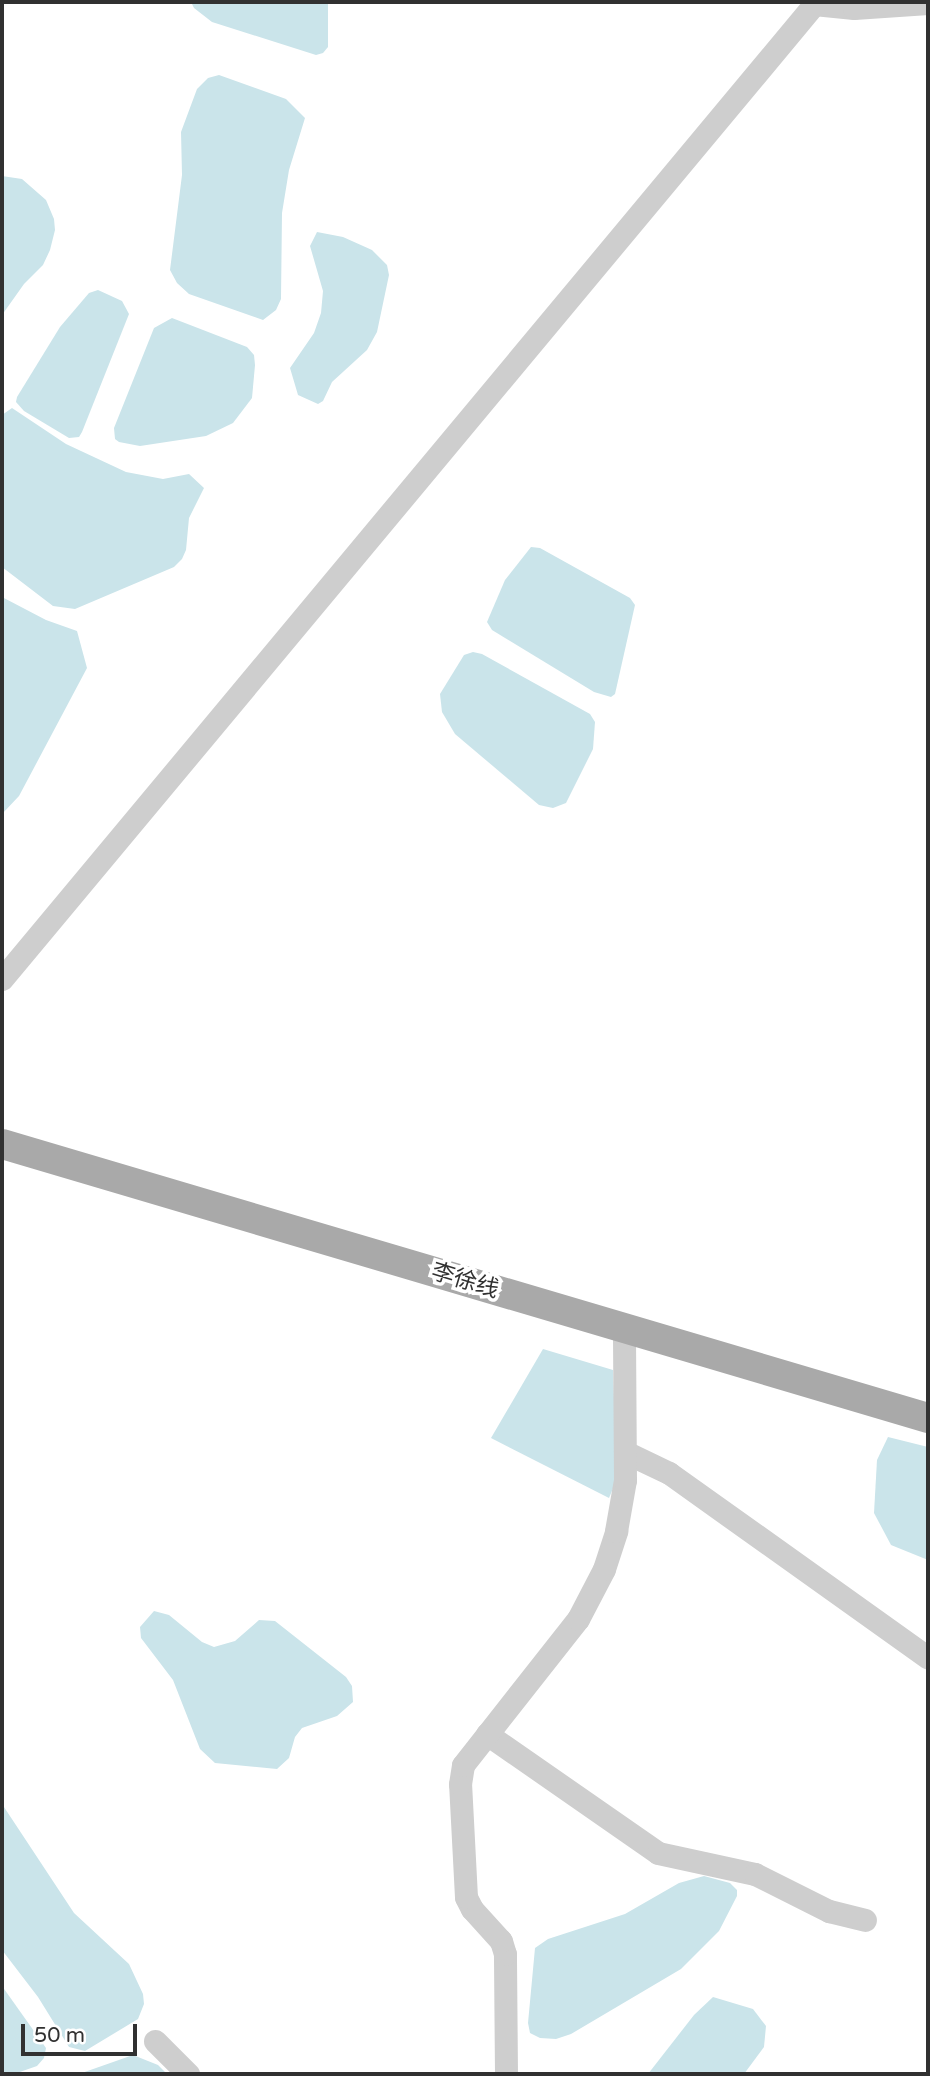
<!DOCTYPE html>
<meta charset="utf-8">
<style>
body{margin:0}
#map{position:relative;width:930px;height:2076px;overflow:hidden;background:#fff;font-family:"Varela Round","Noto Sans SC",sans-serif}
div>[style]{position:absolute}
.water>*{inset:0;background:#cae4ea}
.minor>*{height:23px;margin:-11.5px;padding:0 11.5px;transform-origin:11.5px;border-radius:11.5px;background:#cecece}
.major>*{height:30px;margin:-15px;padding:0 15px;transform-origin:15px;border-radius:15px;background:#a9a9a9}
span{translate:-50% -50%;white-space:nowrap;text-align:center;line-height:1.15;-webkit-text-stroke:7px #fff;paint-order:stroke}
.street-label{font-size:23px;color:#313131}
.frame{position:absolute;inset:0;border:4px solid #313131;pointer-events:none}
.scale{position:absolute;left:21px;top:2024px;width:116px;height:32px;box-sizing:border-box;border:4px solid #313131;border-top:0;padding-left:9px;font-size:21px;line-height:24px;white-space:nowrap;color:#313131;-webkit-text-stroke:5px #fff;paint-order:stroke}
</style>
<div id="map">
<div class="water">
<i style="clip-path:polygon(191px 2px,328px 2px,328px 47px,323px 53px,316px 55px,212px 22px,194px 8px)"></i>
<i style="clip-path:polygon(219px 75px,286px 99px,305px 118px,289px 170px,282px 213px,281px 299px,276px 310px,263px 320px,189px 294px,177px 283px,170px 270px,182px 175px,181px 132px,197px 89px,208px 78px)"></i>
<i style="clip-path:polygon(2px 176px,22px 179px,46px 200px,54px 219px,55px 230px,50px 250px,43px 265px,24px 284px,2px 315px)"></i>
<i style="clip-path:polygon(317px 232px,343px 237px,372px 250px,387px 265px,389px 275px,377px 332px,367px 350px,332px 382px,323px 401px,318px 404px,298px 395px,290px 368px,314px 333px,321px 313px,323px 291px,310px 246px)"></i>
<i style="clip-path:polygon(98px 290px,122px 301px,129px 314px,82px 432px,79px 437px,69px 438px,24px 411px,16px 402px,17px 397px,60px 327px,89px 293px)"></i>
<i style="clip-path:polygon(172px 318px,247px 347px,254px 355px,255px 365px,252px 398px,233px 423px,206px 436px,140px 446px,119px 442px,115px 439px,114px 428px,154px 328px)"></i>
<i style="clip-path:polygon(12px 408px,66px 444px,126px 472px,163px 479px,189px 474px,204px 488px,189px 518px,186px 550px,182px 559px,174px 567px,75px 609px,53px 606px,2px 567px,2px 415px)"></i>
<i style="clip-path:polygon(531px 547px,540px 548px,630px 598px,635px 605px,615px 694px,611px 697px,594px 692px,492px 630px,487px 622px,505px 580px)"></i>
<i style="clip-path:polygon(2px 597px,46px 620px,77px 631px,87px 668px,19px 796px,2px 814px)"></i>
<i style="clip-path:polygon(473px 652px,482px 654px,590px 714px,595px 722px,593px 749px,566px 803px,553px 808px,539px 805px,455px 734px,442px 712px,440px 694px,464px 655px)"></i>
<i style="clip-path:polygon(543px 1349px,613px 1370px,617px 1479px,609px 1498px,491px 1438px)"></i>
<i style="clip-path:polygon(888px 1437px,928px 1447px,928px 1560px,891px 1545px,874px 1513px,877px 1460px)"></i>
<i style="clip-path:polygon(154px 1611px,169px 1615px,202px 1642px,214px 1647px,235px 1641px,259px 1620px,275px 1621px,346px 1677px,352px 1686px,353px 1702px,337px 1716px,302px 1728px,295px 1737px,289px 1758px,277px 1769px,215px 1763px,200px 1749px,173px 1680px,141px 1638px,140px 1627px)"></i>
<i style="clip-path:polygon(2px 1804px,74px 1913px,129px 1964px,143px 1994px,144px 2004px,138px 2019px,85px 2051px,69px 2047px,38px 1997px,2px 1950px)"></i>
<i style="clip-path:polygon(704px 1876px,730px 1883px,737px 1890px,737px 1896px,719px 1931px,681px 1969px,571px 2034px,556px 2039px,540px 2038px,530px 2033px,528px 2023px,535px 1948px,548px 1939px,625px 1914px,679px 1883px)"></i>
<i style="clip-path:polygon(2px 1986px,46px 2048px,44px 2058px,37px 2066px,14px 2074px,2px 2074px)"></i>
<i style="clip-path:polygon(713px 1997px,753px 2009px,766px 2026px,764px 2047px,744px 2074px,648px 2074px,694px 2015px)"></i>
<i style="clip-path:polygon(133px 2055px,158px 2065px,167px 2074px,79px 2074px)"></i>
</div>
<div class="minor">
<i style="left:814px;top:4px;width:40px;rotate:5.7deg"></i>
<i style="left:854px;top:8px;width:74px;rotate:-3.9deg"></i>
<i style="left:2px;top:979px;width:1272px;rotate:-50.2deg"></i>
<i style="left:625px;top:1452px;width:49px;rotate:25.5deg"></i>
<i style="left:669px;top:1473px;width:318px;rotate:35.5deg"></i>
<i style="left:487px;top:1734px;width:208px;rotate:34.8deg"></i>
<i style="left:658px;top:1853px;width:99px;rotate:12.2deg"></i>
<i style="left:755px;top:1874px;width:83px;rotate:26.6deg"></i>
<i style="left:829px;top:1911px;width:37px;rotate:14deg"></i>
<i style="left:155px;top:2041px;width:47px;rotate:45deg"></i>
<i style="left:506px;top:2074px;width:120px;rotate:-90.5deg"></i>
<i style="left:505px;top:1954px;width:14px;rotate:-107deg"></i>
<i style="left:501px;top:1941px;width:43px;rotate:-132.2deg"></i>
<i style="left:472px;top:1909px;width:13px;rotate:-117deg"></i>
<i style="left:466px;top:1897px;width:113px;rotate:-93deg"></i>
<i style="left:460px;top:1784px;width:19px;rotate:-81deg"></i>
<i style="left:463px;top:1765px;width:186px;rotate:-51.8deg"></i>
<i style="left:578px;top:1619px;width:56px;rotate:-62.5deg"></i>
<i style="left:604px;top:1569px;width:40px;rotate:-72deg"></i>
<i style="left:616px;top:1531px;width:52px;rotate:-80deg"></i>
<i style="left:625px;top:1480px;width:152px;rotate:-90.4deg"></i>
</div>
<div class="major">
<i style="left:2px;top:1144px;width:966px;rotate:16.48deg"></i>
</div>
<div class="street-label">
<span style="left:465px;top:1281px;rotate:17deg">李徐线</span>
</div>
<div class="frame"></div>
<div class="scale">50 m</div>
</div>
